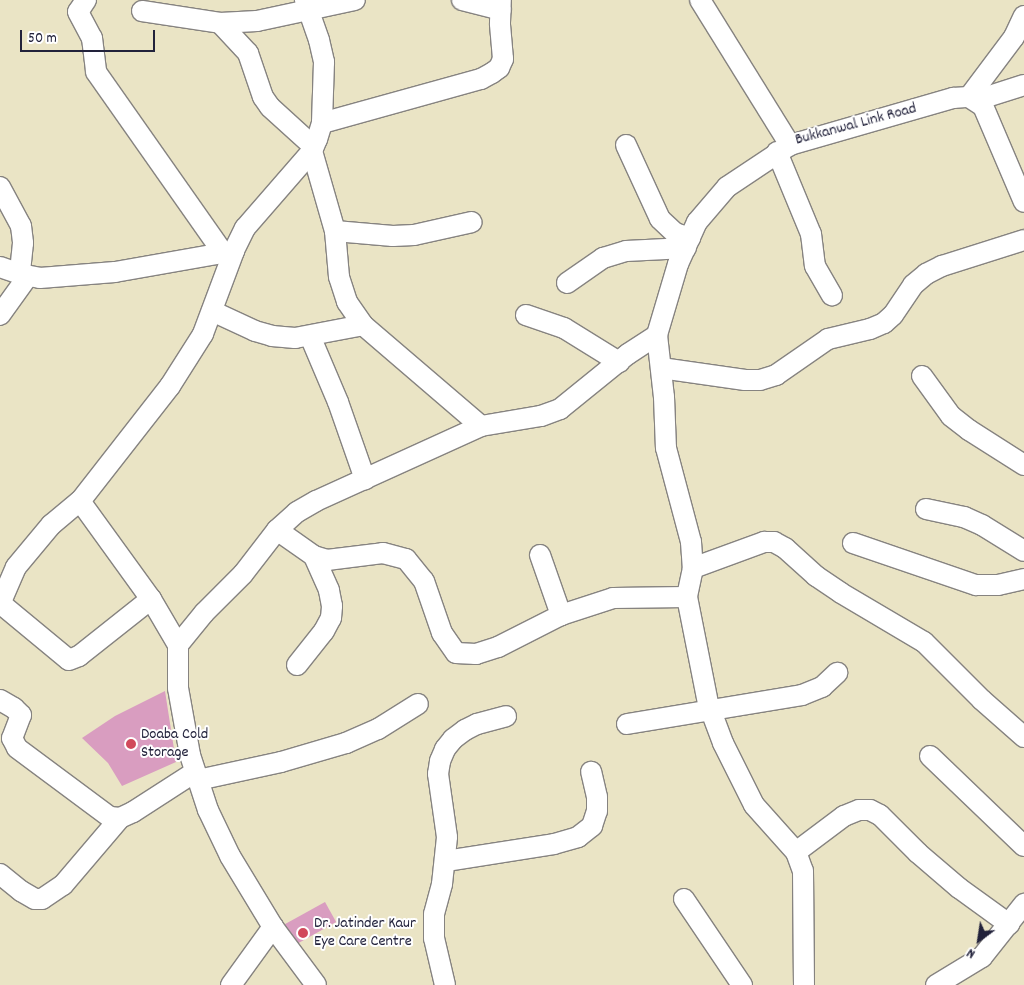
<!DOCTYPE html>
<style>
body{margin:0}
#map{position:relative;width:1024px;height:985px;overflow:hidden;background:#eae4c5;font-family:Dekko,sans-serif}
div>[style]{position:absolute}
.building>*{inset:0;background:#d99dc0;transform-origin:0 0}
.roads{filter:drop-shadow(1px 0 #868380) drop-shadow(-1px 0 #868380) drop-shadow(0 1px #868380) drop-shadow(0 -1px #868380)}
.minor>*{height:20px;margin:-10px;padding:0 10px;transform-origin:10px;border-radius:10px;background:#fff}
.dots>*{width:14px;height:14px;translate:-50% -50%;box-sizing:border-box;border:2px solid #fff;border-radius:50%}
span{translate:-50% -50%;white-space:nowrap;text-align:center;line-height:1.15;-webkit-text-stroke:4px #fff;paint-order:stroke}
.street-label{font-size:16px;color:#22223b}
.poi-label{font-size:16px;color:#22223b}
.left{translate:0 -50%;text-align:left}
.north{position:absolute;left:954px;top:915px;width:50px;height:50px;-webkit-text-stroke:4px #fff;paint-order:stroke;rotate:211deg;font-size:14px;font-weight:700;line-height:20px;text-align:center;color:#22223b}
.north::after{content:'';display:block;margin:auto;width:18px;height:22px;background:#22223b;clip-path:polygon(50% 0,100% 100%,50% 72%,0 100%)}
.scale{position:absolute;left:20px;top:30px;width:135px;height:22px;box-sizing:border-box;border:2px solid #22223b;border-top:0;padding-left:6px;font-size:15px;line-height:18px;white-space:nowrap;color:#22223b;-webkit-text-stroke:4px #fff;paint-order:stroke}
</style>
<div id="map">
<div class="building">
<i style="clip-path:polygon(165px 691px,176px 762px,122px 786px,108px 763px,82px 738px,115px 716px)"></i>
<i style="left:325px;top:902px;width:23px;height:46px;rotate:61deg"></i>
</div>
<div class="roads">
<div class="minor">
<i style="left:86px;top:0;width:14px;rotate:124deg"></i>
<i style="left:78px;top:12px;width:30px;rotate:62deg"></i>
<i style="left:92px;top:38px;width:34px;rotate:83deg"></i>
<i style="left:96px;top:72px;width:221px;rotate:54.9deg"></i>
<i style="left:305px;top:0;width:42px;rotate:70.7deg"></i>
<i style="left:319px;top:40px;width:23px;rotate:77deg"></i>
<i style="left:324px;top:62px;width:61px;rotate:91.9deg"></i>
<i style="left:322px;top:123px;width:17px;rotate:107deg"></i>
<i style="left:317px;top:139px;width:13px;rotate:113deg"></i>
<i style="left:312px;top:151px;width:102px;rotate:131deg"></i>
<i style="left:245px;top:228px;width:25px;rotate:116deg"></i>
<i style="left:234px;top:251px;width:89px;rotate:110.5deg"></i>
<i style="left:203px;top:334px;width:62px;rotate:122.4deg"></i>
<i style="left:170px;top:386px;width:146px;rotate:128deg"></i>
<i style="left:80px;top:501px;width:121px;rotate:54.1deg"></i>
<i style="left:151px;top:599px;width:53px;rotate:59.6deg"></i>
<i style="left:178px;top:645px;width:43px;rotate:90deg"></i>
<i style="left:178px;top:688px;width:68px;rotate:79.8deg"></i>
<i style="left:190px;top:755px;width:58px;rotate:71.9deg"></i>
<i style="left:208px;top:810px;width:51px;rotate:64.4deg"></i>
<i style="left:230px;top:856px;width:83px;rotate:58.8deg"></i>
<i style="left:273px;top:927px;width:72px;rotate:53.4deg"></i>
<i style="left:462px;top:0;width:40px;rotate:14.4deg"></i>
<i style="left:700px;top:0;width:171px;rotate:58.2deg"></i>
<i style="left:790px;top:145px;width:170px;rotate:-16.1deg"></i>
<i style="left:953px;top:98px;width:16px;rotate:-4deg"></i>
<i style="left:969px;top:97px;width:17px;rotate:33deg"></i>
<i style="left:983px;top:106px;width:104px;rotate:66.9deg"></i>
<i style="left:142px;top:11px;width:79px;rotate:8.7deg"></i>
<i style="left:220px;top:23px;width:37px;rotate:-3deg"></i>
<i style="left:257px;top:21px;width:100px;rotate:-12.1deg"></i>
<i style="left:220px;top:23px;width:41px;rotate:47deg"></i>
<i style="left:248px;top:53px;width:46px;rotate:71.2deg"></i>
<i style="left:263px;top:97px;width:12px;rotate:55deg"></i>
<i style="left:270px;top:107px;width:59px;rotate:42.3deg"></i>
<i style="left:969px;top:97px;width:75px;rotate:-53.1deg"></i>
<i style="left:1014px;top:37px;width:23px;rotate:-65deg"></i>
<i style="left:977px;top:100px;width:49px;rotate:-17.7deg"></i>
<i style="left:322px;top:123px;width:165px;rotate:-15.5deg"></i>
<i style="left:481px;top:79px;width:13px;rotate:-29deg"></i>
<i style="left:492px;top:73px;width:9px;rotate:-36deg"></i>
<i style="left:499px;top:68px;width:10px;rotate:-66deg"></i>
<i style="left:503px;top:59px;width:36px;rotate:-95deg"></i>
<i style="left:500px;top:23px;width:23px;rotate:-88deg"></i>
<i style="left:626px;top:145px;width:81px;rotate:65.3deg"></i>
<i style="left:660px;top:219px;width:21px;rotate:43deg"></i>
<i style="left:675px;top:233px;width:16px;rotate:18deg"></i>
<i style="left:790px;top:145px;width:76px;rotate:146.3deg"></i>
<i style="left:727px;top:187px;width:46px;rotate:130.6deg"></i>
<i style="left:697px;top:222px;width:46px;rotate:114.3deg"></i>
<i style="left:678px;top:264px;width:74px;rotate:106.5deg"></i>
<i style="left:657px;top:335px;width:62px;rotate:83.6deg"></i>
<i style="left:664px;top:397px;width:51px;rotate:87.8deg"></i>
<i style="left:666px;top:448px;width:97px;rotate:75.1deg"></i>
<i style="left:691px;top:542px;width:26px;rotate:86deg"></i>
<i style="left:693px;top:568px;width:30px;rotate:102deg"></i>
<i style="left:687px;top:597px;width:108px;rotate:78.8deg"></i>
<i style="left:708px;top:703px;width:43px;rotate:69.4deg"></i>
<i style="left:723px;top:743px;width:69px;rotate:63.4deg"></i>
<i style="left:754px;top:805px;width:63px;rotate:48.2deg"></i>
<i style="left:796px;top:852px;width:20px;rotate:70deg"></i>
<i style="left:803px;top:871px;width:114px;rotate:89.5deg"></i>
<i style="left:312px;top:151px;width:83px;rotate:74deg"></i>
<i style="left:335px;top:231px;width:46px;rotate:85deg"></i>
<i style="left:339px;top:277px;width:26px;rotate:72deg"></i>
<i style="left:347px;top:302px;width:28px;rotate:55deg"></i>
<i style="left:363px;top:325px;width:155px;rotate:40.6deg"></i>
<i style="left:777px;top:152px;width:89px;rotate:67.5deg"></i>
<i style="left:811px;top:234px;width:32px;rotate:83deg"></i>
<i style="left:815px;top:266px;width:34px;rotate:60deg"></i>
<i style="left:0;top:187px;width:44px;rotate:61.7deg"></i>
<i style="left:21px;top:226px;width:17px;rotate:83deg"></i>
<i style="left:23px;top:243px;width:31px;rotate:96deg"></i>
<i style="left:335px;top:231px;width:58px;rotate:4.9deg"></i>
<i style="left:393px;top:236px;width:21px;rotate:-3deg"></i>
<i style="left:414px;top:235px;width:59px;rotate:-12.6deg"></i>
<i style="left:0;top:267px;width:21px;rotate:19deg"></i>
<i style="left:20px;top:274px;width:20px;rotate:11deg"></i>
<i style="left:40px;top:278px;width:75px;rotate:-4.6deg"></i>
<i style="left:115px;top:272px;width:121px;rotate:-10deg"></i>
<i style="left:567px;top:283px;width:44px;rotate:-34.8deg"></i>
<i style="left:603px;top:258px;width:24px;rotate:-17deg"></i>
<i style="left:626px;top:251px;width:60px;rotate:-2.9deg"></i>
<i style="left:212px;top:311px;width:47px;rotate:24.9deg"></i>
<i style="left:255px;top:331px;width:18px;rotate:16deg"></i>
<i style="left:272px;top:336px;width:23px;rotate:5deg"></i>
<i style="left:295px;top:338px;width:69px;rotate:-10.8deg"></i>
<i style="left:0;top:315px;width:48px;rotate:-54.3deg"></i>
<i style="left:526px;top:315px;width:40px;rotate:18.9deg"></i>
<i style="left:564px;top:328px;width:65px;rotate:31.7deg"></i>
<i style="left:310px;top:336px;width:72px;rotate:67deg"></i>
<i style="left:338px;top:402px;width:82px;rotate:70.7deg"></i>
<i style="left:661px;top:368px;width:85px;rotate:8.1deg"></i>
<i style="left:745px;top:380px;width:15px"></i>
<i style="left:760px;top:380px;width:17px;rotate:-17deg"></i>
<i style="left:776px;top:375px;width:63px;rotate:-34.7deg"></i>
<i style="left:828px;top:339px;width:43px;rotate:-13.4deg"></i>
<i style="left:870px;top:329px;width:15px;rotate:-23deg"></i>
<i style="left:884px;top:323px;width:12px;rotate:-42deg"></i>
<i style="left:893px;top:315px;width:36px;rotate:-56deg"></i>
<i style="left:913px;top:285px;width:17px;rotate:-40deg"></i>
<i style="left:926px;top:274px;width:18px;rotate:-27deg"></i>
<i style="left:942px;top:266px;width:86px;rotate:-17.6deg"></i>
<i style="left:922px;top:376px;width:49px;rotate:54.1deg"></i>
<i style="left:951px;top:416px;width:23px;rotate:38deg"></i>
<i style="left:969px;top:430px;width:65px;rotate:32.5deg"></i>
<i style="left:926px;top:509px;width:39px;rotate:12deg"></i>
<i style="left:964px;top:517px;width:20px;rotate:24deg"></i>
<i style="left:982px;top:525px;width:49px;rotate:31.8deg"></i>
<i style="left:277px;top:530px;width:45px;rotate:35.1deg"></i>
<i style="left:314px;top:556px;width:14px;rotate:17deg"></i>
<i style="left:327px;top:560px;width:56px;rotate:-7.1deg"></i>
<i style="left:383px;top:553px;width:24px;rotate:15deg"></i>
<i style="left:406px;top:559px;width:28px;rotate:51deg"></i>
<i style="left:424px;top:581px;width:55px;rotate:70.9deg"></i>
<i style="left:442px;top:633px;width:24px;rotate:55deg"></i>
<i style="left:456px;top:653px;width:20px;rotate:3deg"></i>
<i style="left:476px;top:654px;width:23px;rotate:-18deg"></i>
<i style="left:498px;top:647px;width:71px;rotate:-26.9deg"></i>
<i style="left:561px;top:615px;width:55px;rotate:-18.1deg"></i>
<i style="left:613px;top:598px;width:74px;rotate:-0.8deg"></i>
<i style="left:853px;top:543px;width:130px;rotate:18.9deg"></i>
<i style="left:976px;top:585px;width:22px"></i>
<i style="left:998px;top:585px;width:27px;rotate:-13deg"></i>
<i style="left:540px;top:555px;width:64px;rotate:70.7deg"></i>
<i style="left:693px;top:568px;width:76px;rotate:-20.1deg"></i>
<i style="left:764px;top:542px;width:10px"></i>
<i style="left:774px;top:542px;width:13px;rotate:29deg"></i>
<i style="left:785px;top:548px;width:42px;rotate:42.1deg"></i>
<i style="left:816px;top:576px;width:30px;rotate:34deg"></i>
<i style="left:841px;top:593px;width:96px;rotate:30.6deg"></i>
<i style="left:924px;top:642px;width:82px;rotate:45deg"></i>
<i style="left:982px;top:700px;width:56px;rotate:41.4deg"></i>
<i style="left:0;top:603px;width:89px;rotate:39.6deg"></i>
<i style="left:69px;top:660px;width:11px;rotate:-22deg"></i>
<i style="left:79px;top:656px;width:92px;rotate:-38.4deg"></i>
<i style="left:0;top:604px;width:40px;rotate:-66.6deg"></i>
<i style="left:16px;top:567px;width:55px;rotate:-50.2deg"></i>
<i style="left:51px;top:525px;width:38px;rotate:-40deg"></i>
<i style="left:178px;top:645px;width:41px;rotate:-50.9deg"></i>
<i style="left:204px;top:613px;width:55px;rotate:-45deg"></i>
<i style="left:243px;top:574px;width:56px;rotate:-52.3deg"></i>
<i style="left:277px;top:530px;width:27px;rotate:-42deg"></i>
<i style="left:297px;top:512px;width:22px;rotate:-30deg"></i>
<i style="left:316px;top:501px;width:181px;rotate:-24.4deg"></i>
<i style="left:481px;top:426px;width:61px;rotate:-9.5deg"></i>
<i style="left:541px;top:416px;width:20px;rotate:-20deg"></i>
<i style="left:560px;top:409px;width:87px;rotate:-39deg"></i>
<i style="left:628px;top:354px;width:35px;rotate:-33deg"></i>
<i style="left:297px;top:665px;width:43px;rotate:-51.5deg"></i>
<i style="left:324px;top:631px;width:15px;rotate:-62deg"></i>
<i style="left:331px;top:618px;width:12px;rotate:-85deg"></i>
<i style="left:332px;top:606px;width:16px;rotate:-101deg"></i>
<i style="left:329px;top:590px;width:37px;rotate:-114deg"></i>
<i style="left:0;top:700px;width:16px;rotate:30deg"></i>
<i style="left:14px;top:708px;width:10px;rotate:45deg"></i>
<i style="left:21px;top:715px;width:25px;rotate:111deg"></i>
<i style="left:12px;top:738px;width:11px;rotate:63deg"></i>
<i style="left:17px;top:748px;width:116px;rotate:36.6deg"></i>
<i style="left:110px;top:817px;width:10px;rotate:6deg"></i>
<i style="left:120px;top:818px;width:14px;rotate:-25deg"></i>
<i style="left:133px;top:812px;width:74px;rotate:-32.8deg"></i>
<i style="left:627px;top:724px;width:177px;rotate:-9.4deg"></i>
<i style="left:802px;top:695px;width:22px;rotate:-22deg"></i>
<i style="left:822px;top:687px;width:21px;rotate:-43deg"></i>
<i style="left:930px;top:756px;width:130px;rotate:43.8deg"></i>
<i style="left:198px;top:780px;width:85px;rotate:-12.2deg"></i>
<i style="left:281px;top:762px;width:68px;rotate:-16.3deg"></i>
<i style="left:346px;top:743px;width:35px;rotate:-24deg"></i>
<i style="left:378px;top:729px;width:47px;rotate:-32deg"></i>
<i style="left:796px;top:852px;width:60px;rotate:-36.9deg"></i>
<i style="left:844px;top:816px;width:16px;rotate:-22deg"></i>
<i style="left:859px;top:810px;width:11px"></i>
<i style="left:870px;top:810px;width:11px;rotate:27deg"></i>
<i style="left:880px;top:815px;width:54px;rotate:45deg"></i>
<i style="left:918px;top:853px;width:54px;rotate:40.5deg"></i>
<i style="left:959px;top:888px;width:62px;rotate:35.8deg"></i>
<i style="left:446px;top:861px;width:109px;rotate:-8.9deg"></i>
<i style="left:554px;top:844px;width:25px;rotate:-16deg"></i>
<i style="left:578px;top:837px;width:18px;rotate:-38deg"></i>
<i style="left:592px;top:826px;width:16px;rotate:-72deg"></i>
<i style="left:597px;top:811px;width:14px;rotate:-90deg"></i>
<i style="left:597px;top:797px;width:26px;rotate:-103deg"></i>
<i style="left:0;top:874px;width:27px;rotate:39deg"></i>
<i style="left:21px;top:891px;width:16px;rotate:30deg"></i>
<i style="left:35px;top:899px;width:7px"></i>
<i style="left:42px;top:899px;width:25px;rotate:-34deg"></i>
<i style="left:63px;top:885px;width:88px;rotate:-49.6deg"></i>
<i style="left:684px;top:899px;width:104px;rotate:56deg"></i>
<i style="left:231px;top:985px;width:72px;rotate:-54.1deg"></i>
<i style="left:445px;top:985px;width:48px;rotate:-103.2deg"></i>
<i style="left:434px;top:938px;width:24px;rotate:-90deg"></i>
<i style="left:434px;top:914px;width:31px;rotate:-75deg"></i>
<i style="left:442px;top:884px;width:47px;rotate:-83.9deg"></i>
<i style="left:447px;top:837px;width:64px;rotate:-98.1deg"></i>
<i style="left:438px;top:774px;width:13px;rotate:-81deg"></i>
<i style="left:440px;top:761px;width:13px;rotate:-67deg"></i>
<i style="left:445px;top:749px;width:13px;rotate:-51deg"></i>
<i style="left:453px;top:739px;width:15px;rotate:-37deg"></i>
<i style="left:465px;top:730px;width:13px;rotate:-27deg"></i>
<i style="left:477px;top:724px;width:30px;rotate:-15deg"></i>
<i style="left:936px;top:985px;width:54px;rotate:-31.3deg"></i>
<i style="left:982px;top:957px;width:68px;rotate:-51.6deg"></i>
</div>
</div>
<div class="dots">
<i style="left:131px;top:744px;background:#d1495b"></i>
<i style="left:303px;top:933px;background:#d1495b"></i>
</div>
<div class="street-label">
<span style="left:856px;top:125px;rotate:-15deg">Bukkanwal Link Road</span>
</div>
<div class="poi-label">
<span class="left" style="left:141px;top:744px">Doaba Cold<br>Storage</span>
<span class="left" style="left:314px;top:933px">Dr. Jatinder Kaur<br>Eye Care Centre</span>
</div>
<div class="north">N</div>
<div class="scale">50 m</div>
</div>
